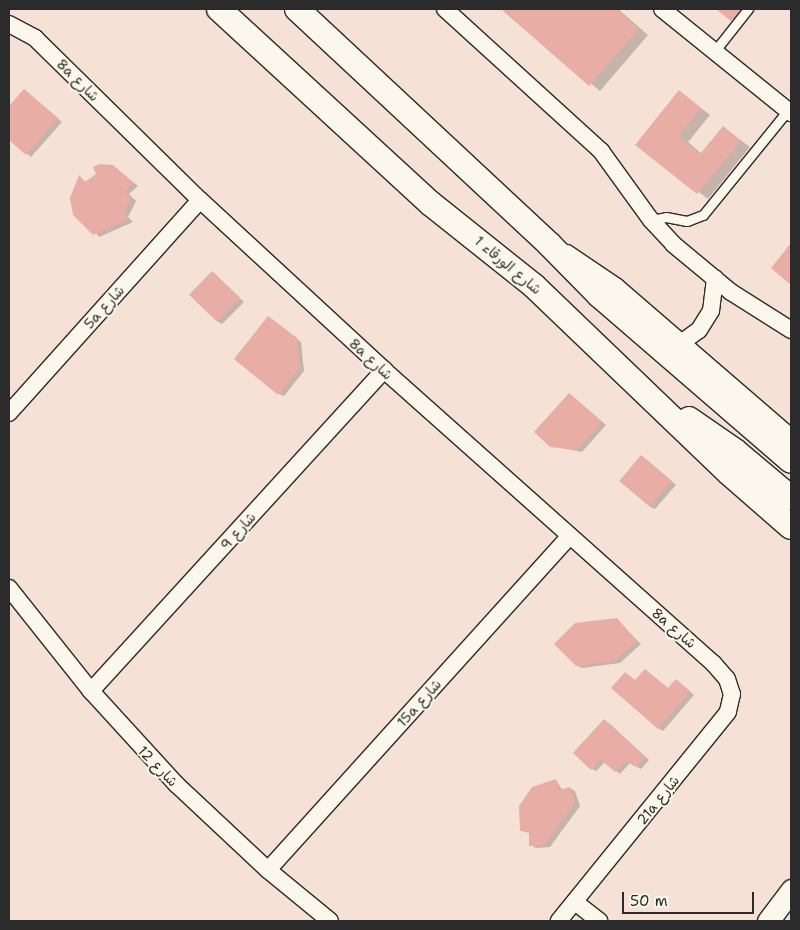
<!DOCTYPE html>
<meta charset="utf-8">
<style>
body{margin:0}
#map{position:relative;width:800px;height:930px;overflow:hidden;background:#f5e1d6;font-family:"Shantell Sans","Playpen Sans Arabic",sans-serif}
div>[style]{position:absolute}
.shadow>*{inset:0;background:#0003}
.building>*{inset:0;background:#e8ada4;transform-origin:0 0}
.roads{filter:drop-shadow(1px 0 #2b2b2b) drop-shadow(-1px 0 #2b2b2b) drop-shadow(0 1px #2b2b2b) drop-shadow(0 -1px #2b2b2b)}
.service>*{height:9px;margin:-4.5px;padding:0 4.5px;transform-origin:4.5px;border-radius:4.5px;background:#fbf7ec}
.minor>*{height:16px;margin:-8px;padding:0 8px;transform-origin:8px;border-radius:8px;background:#fbf7ec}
.tertiary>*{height:21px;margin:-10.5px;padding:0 10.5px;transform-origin:10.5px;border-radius:10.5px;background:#fbf7ec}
.secondary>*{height:24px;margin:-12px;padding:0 12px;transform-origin:12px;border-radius:12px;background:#fbf7ec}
span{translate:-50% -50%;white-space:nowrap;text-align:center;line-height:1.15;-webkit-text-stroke:4px #fbf7ec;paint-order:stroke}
.street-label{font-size:14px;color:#2b2b2b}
.frame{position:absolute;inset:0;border:10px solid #2b2b2b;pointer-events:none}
.scale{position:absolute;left:622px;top:892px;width:132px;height:22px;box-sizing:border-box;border:2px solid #2b2b2b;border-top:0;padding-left:6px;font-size:15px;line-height:18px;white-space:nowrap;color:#2b2b2b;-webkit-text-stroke:4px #fbf7ec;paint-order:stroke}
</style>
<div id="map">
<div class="shadow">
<i style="clip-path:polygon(503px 9px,618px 9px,648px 35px,600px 91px)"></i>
<i style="clip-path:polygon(718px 9px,752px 9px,740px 24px)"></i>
<i style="clip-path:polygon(24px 90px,62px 122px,31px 157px,9px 139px,9px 108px)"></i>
<i style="clip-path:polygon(680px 92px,710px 115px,688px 142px,702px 154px,723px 127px,750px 147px,708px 199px,637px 144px)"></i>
<i style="clip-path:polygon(113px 166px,138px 186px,129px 194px,136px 201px,128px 217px,133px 222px,99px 237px,71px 199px,80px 177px,87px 183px)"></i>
<i style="clip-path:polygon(213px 272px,244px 302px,222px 324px,217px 321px)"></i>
<i style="clip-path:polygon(269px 317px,301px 342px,304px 371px,284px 396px,279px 394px)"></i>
<i style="clip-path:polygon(570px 394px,606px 425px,582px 452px,551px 446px)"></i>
<i style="clip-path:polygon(646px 459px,676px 485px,655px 509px,650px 507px)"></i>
<i style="clip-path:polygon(616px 619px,641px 644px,620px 663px,582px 668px,576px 665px)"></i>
<i style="clip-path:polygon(625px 673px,636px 681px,669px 689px,676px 680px,694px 695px,663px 731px,658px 728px)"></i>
<i style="clip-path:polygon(609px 723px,649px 760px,641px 769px,630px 763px,620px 774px,605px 762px,596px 771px,592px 769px)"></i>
<i style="clip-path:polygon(556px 780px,563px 791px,570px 788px,575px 791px,580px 806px,550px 847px,536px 848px,531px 845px,530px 833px,521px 831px)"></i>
</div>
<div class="building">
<i style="clip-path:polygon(501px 9px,616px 9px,639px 29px,589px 86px)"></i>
<i style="clip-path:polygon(716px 9px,741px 9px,731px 21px)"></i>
<i style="clip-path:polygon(24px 89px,58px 118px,26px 155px,9px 140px,9px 106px)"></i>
<i style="clip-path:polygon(679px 90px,701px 108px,678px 136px,700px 154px,723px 126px,741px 141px,697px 194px,635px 145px)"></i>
<i style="clip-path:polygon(100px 164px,113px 165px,134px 183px,125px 191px,131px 198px,124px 213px,129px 219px,93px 235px,73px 215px,70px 198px,79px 175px,85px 182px,96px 174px,93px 167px)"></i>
<i style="clip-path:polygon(791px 243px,791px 285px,771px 268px)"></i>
<i style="left:212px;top:271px;width:39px;height:33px;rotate:44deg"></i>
<i style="clip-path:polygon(268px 316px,297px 338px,300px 368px,278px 395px,234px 359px)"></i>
<i style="clip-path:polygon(569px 393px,602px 422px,577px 450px,550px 447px,534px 432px)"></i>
<i style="left:641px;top:455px;width:40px;height:34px;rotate:40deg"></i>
<i style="clip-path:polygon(617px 618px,637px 641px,615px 661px,576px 666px,554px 644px,575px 623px)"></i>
<i style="clip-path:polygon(645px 669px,668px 688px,676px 679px,690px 691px,658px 729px,611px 688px,625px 672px,635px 680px)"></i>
<i style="clip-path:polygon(604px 719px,645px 757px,636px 767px,625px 761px,615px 772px,600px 759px,591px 770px,573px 753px)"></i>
<i style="clip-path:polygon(556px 779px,559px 790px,570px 787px,575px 803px,544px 845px,529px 846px,529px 831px,520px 831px,519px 806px,532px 787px)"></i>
</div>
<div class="roads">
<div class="service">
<i style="left:714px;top:52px;width:55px;rotate:-51.7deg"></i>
<i style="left:651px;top:220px;width:15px;rotate:-11deg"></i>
<i style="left:666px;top:217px;width:21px;rotate:11deg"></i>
<i style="left:687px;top:221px;width:17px;rotate:-21deg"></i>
<i style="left:703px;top:215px;width:135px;rotate:-51deg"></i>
</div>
<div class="minor">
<i style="left:445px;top:9px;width:211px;rotate:42.3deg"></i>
<i style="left:601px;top:151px;width:85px;rotate:54.1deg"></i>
<i style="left:651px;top:220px;width:33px;rotate:47deg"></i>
<i style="left:673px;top:244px;width:75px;rotate:39.6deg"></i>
<i style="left:731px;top:292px;width:71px;rotate:32.3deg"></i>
<i style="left:662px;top:9px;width:166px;rotate:38.9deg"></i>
<i style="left:9px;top:24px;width:30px;rotate:28deg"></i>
<i style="left:35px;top:38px;width:231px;rotate:44.5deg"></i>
<i style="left:200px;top:200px;width:251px;rotate:42.7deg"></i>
<i style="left:384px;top:370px;width:441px;rotate:41.7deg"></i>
<i style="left:713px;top:663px;width:21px;rotate:49deg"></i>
<i style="left:727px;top:679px;width:16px;rotate:72deg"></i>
<i style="left:732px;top:694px;width:18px;rotate:103deg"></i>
<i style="left:728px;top:712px;width:269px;rotate:129deg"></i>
<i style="left:567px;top:253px;width:60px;rotate:34.2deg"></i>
<i style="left:617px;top:287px;width:230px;rotate:40.8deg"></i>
<i style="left:681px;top:343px;width:22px;rotate:-36deg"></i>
<i style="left:699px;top:330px;width:22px;rotate:-58deg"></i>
<i style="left:711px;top:311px;width:33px;rotate:-83deg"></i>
<i style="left:9px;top:413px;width:286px;rotate:-48.1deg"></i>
<i style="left:9px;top:588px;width:132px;rotate:51.5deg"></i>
<i style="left:91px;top:691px;width:126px;rotate:47.6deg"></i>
<i style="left:176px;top:784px;width:126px;rotate:43.1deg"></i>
<i style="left:268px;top:870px;width:80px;rotate:39.4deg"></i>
<i style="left:91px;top:691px;width:435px;rotate:-47.6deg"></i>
<i style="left:268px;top:870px;width:450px;rotate:-47.9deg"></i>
<i style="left:575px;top:902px;width:31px;rotate:38deg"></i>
</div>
<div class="tertiary">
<i style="left:768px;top:921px;width:39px;rotate:-53deg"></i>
</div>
<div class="secondary">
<i style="left:219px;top:9px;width:287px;rotate:42.6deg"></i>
<i style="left:430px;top:203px;width:133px;rotate:38.6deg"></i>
<i style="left:534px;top:286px;width:270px;rotate:43.8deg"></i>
<i style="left:729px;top:473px;width:82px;rotate:41.1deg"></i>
<i style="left:297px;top:9px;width:345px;rotate:43deg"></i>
<i style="left:549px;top:244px;width:73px;rotate:45.6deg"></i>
<i style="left:600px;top:296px;width:252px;rotate:40.8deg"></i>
<i style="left:689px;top:419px;width:56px;rotate:34.8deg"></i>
<i style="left:735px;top:451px;width:73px;rotate:40deg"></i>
</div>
</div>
<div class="street-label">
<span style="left:78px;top:80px;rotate:45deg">8a شارع</span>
<span style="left:508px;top:265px;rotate:40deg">شارع الورقاء 1</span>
<span style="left:104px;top:307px;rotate:-48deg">5a شارع</span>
<span style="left:371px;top:359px;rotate:43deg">8a شارع</span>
<span style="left:238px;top:531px;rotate:-48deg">شارع 9</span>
<span style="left:674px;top:628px;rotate:41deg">8a شارع</span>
<span style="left:419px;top:703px;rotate:-48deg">15a شارع</span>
<span style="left:158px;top:766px;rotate:46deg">شارع 12</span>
<span style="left:658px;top:800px;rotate:-51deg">21a شارع</span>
</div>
<div class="frame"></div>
<div class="scale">50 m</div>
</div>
